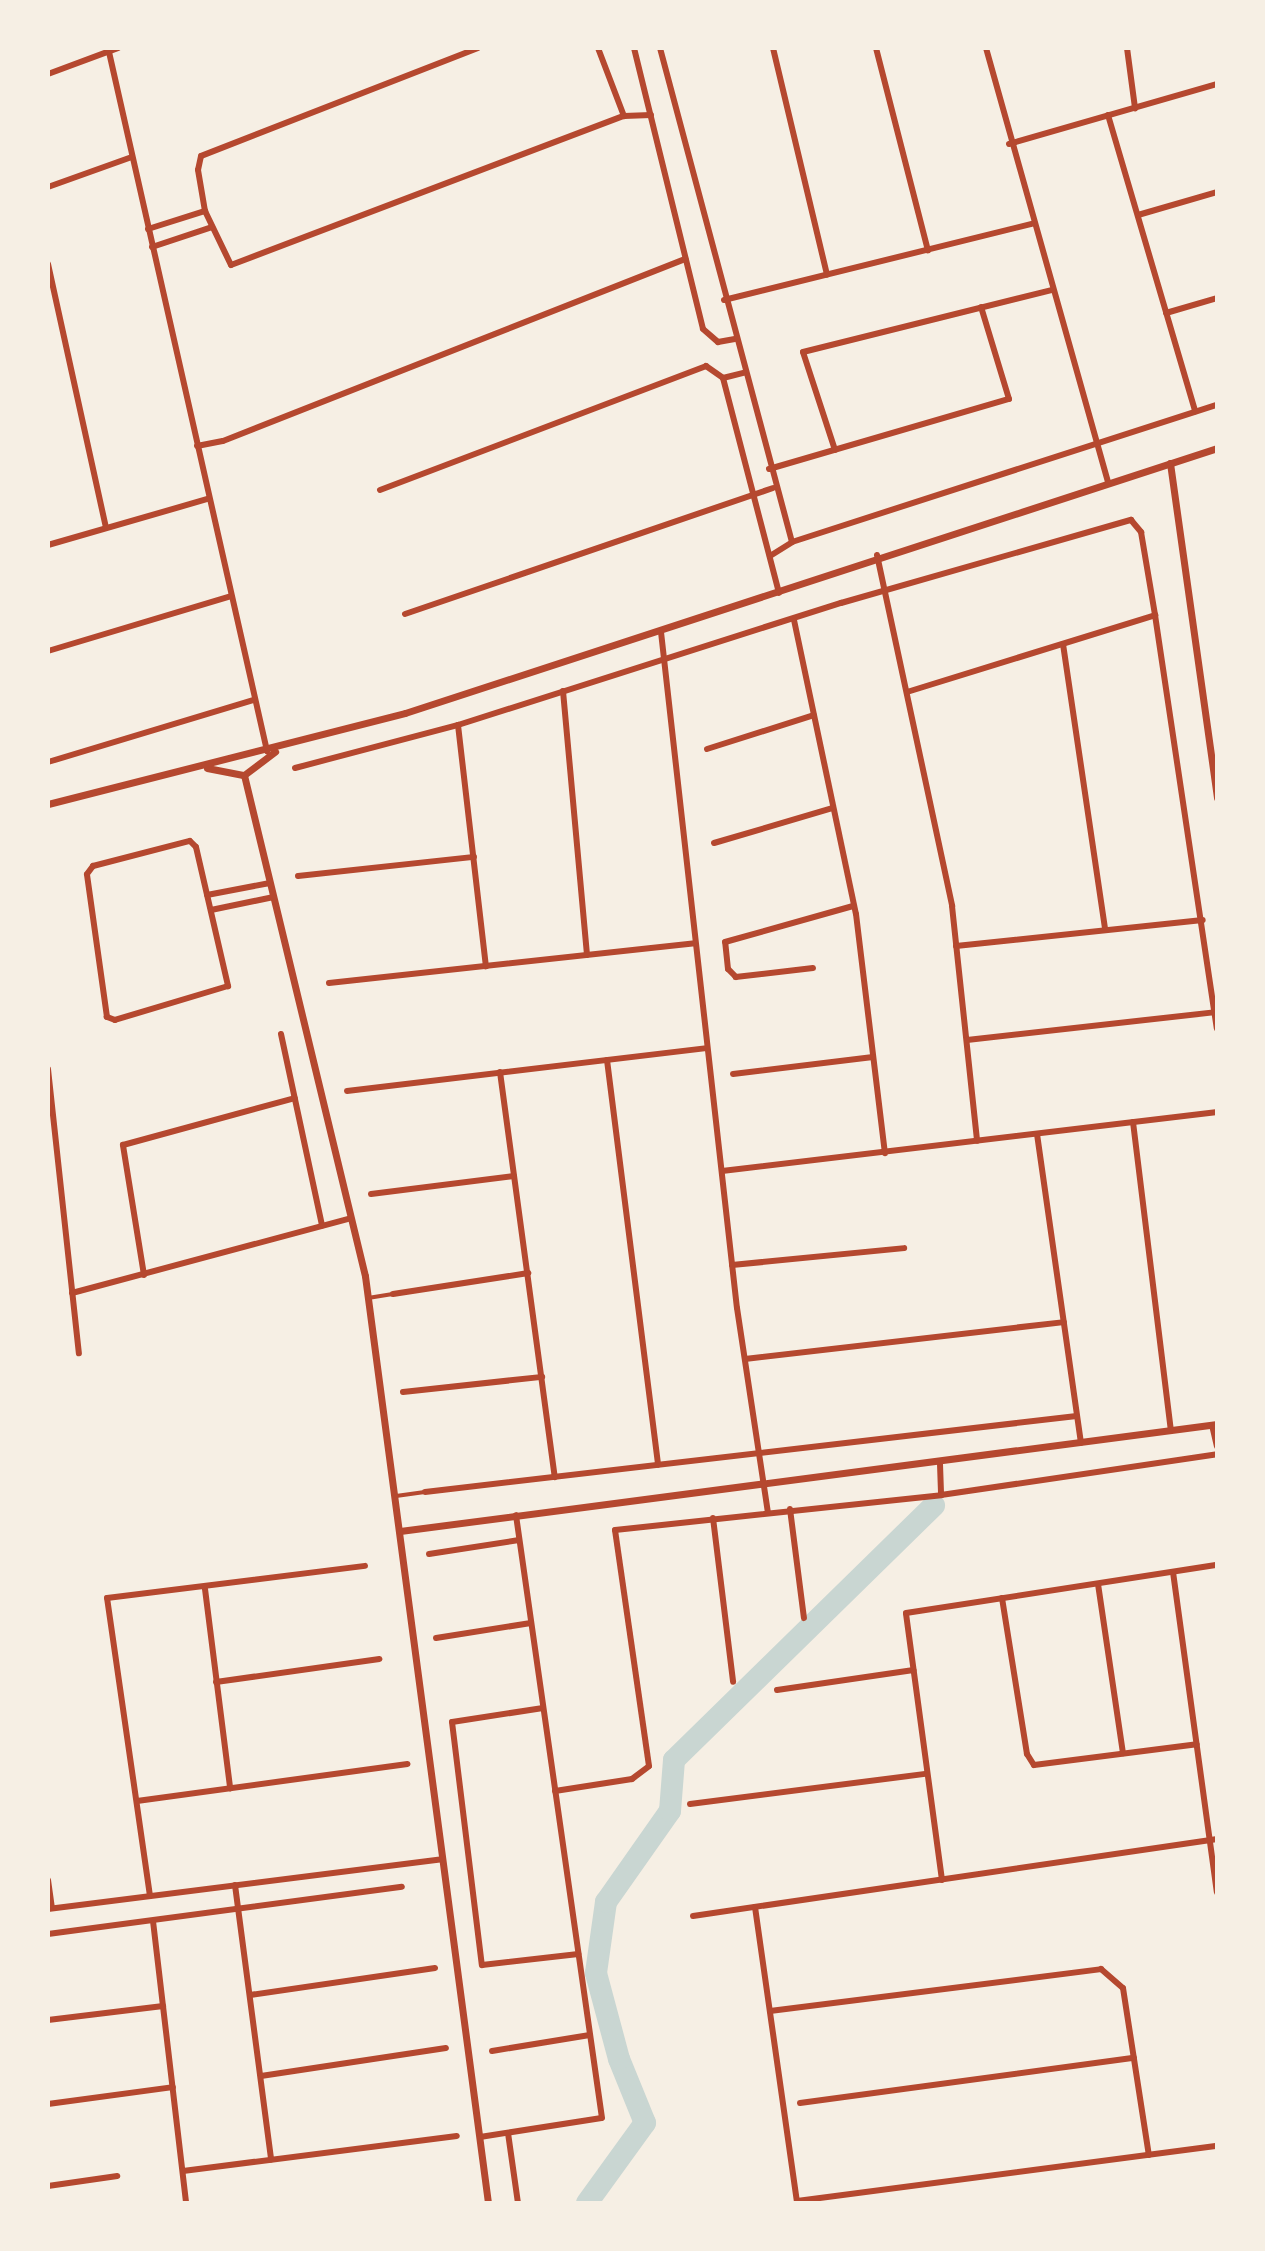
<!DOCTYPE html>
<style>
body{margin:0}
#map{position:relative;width:1265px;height:2251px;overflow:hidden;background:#f6efe4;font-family:"IBM Plex Sans",sans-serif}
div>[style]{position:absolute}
.river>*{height:22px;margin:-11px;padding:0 11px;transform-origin:11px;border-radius:11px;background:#c9d6d2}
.pedestrian>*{height:4px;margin:-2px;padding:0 2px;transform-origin:2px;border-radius:2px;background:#b5482f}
.minor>*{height:6px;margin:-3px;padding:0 3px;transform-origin:3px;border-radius:3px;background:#b5482f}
.tertiary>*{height:7px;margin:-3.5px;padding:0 3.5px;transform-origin:3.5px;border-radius:3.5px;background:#b5482f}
span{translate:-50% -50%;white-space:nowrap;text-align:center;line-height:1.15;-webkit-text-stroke:8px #f6efe4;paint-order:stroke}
.frame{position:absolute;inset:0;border:50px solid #f6efe4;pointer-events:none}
</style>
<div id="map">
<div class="river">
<i style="left:587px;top:2203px;width:99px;rotate:-54.1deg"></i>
<i style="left:645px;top:2123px;width:69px;rotate:-112.1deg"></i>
<i style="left:619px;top:2059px;width:89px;rotate:-105deg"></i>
<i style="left:596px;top:1973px;width:72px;rotate:-82deg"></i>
<i style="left:606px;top:1902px;width:111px;rotate:-54.9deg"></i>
<i style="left:670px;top:1811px;width:51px;rotate:-85.5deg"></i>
<i style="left:674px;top:1760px;width:364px;rotate:-44.4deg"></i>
</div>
<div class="pedestrian">
<i style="left:368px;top:1298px;width:25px;rotate:-9deg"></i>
<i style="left:396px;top:1496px;width:29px;rotate:-8deg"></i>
</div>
<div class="minor">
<i style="left:478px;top:48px;width:297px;rotate:158.7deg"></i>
<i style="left:201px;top:156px;width:14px;rotate:102deg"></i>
<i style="left:198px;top:170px;width:42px;rotate:80.3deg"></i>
<i style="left:205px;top:211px;width:60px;rotate:64.3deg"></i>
<i style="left:231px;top:265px;width:420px;rotate:-20.8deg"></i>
<i style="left:624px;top:116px;width:27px;rotate:-2deg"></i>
<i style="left:598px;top:48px;width:73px;rotate:69.1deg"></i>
<i style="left:634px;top:48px;width:289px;rotate:76.2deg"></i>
<i style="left:703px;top:329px;width:20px;rotate:41deg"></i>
<i style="left:718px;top:342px;width:17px;rotate:-10deg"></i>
<i style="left:660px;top:48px;width:511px;rotate:75.04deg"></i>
<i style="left:773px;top:48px;width:233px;rotate:76.6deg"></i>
<i style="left:876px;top:48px;width:209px;rotate:75.6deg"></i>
<i style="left:986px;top:48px;width:451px;rotate:74.3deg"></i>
<i style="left:1127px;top:48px;width:61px;rotate:82.4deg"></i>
<i style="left:109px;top:52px;width:717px;rotate:77.26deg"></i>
<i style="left:48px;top:74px;width:75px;rotate:-20.4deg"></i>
<i style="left:1108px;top:115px;width:309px;rotate:73.6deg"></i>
<i style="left:1009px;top:144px;width:216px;rotate:-16.1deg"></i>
<i style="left:48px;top:187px;width:89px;rotate:-19.7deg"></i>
<i style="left:1138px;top:215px;width:82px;rotate:-16.2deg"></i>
<i style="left:148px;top:229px;width:60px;rotate:-17.5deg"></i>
<i style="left:152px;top:247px;width:63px;rotate:-18.4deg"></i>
<i style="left:48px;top:264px;width:270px;rotate:77.6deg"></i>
<i style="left:724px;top:300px;width:317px;rotate:-13.9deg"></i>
<i style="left:1166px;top:313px;width:53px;rotate:-16.4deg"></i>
<i style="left:723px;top:378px;width:21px;rotate:-14deg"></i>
<i style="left:197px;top:446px;width:26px;rotate:-11deg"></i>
<i style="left:223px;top:441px;width:497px;rotate:-21.5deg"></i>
<i style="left:835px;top:450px;width:103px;rotate:-108.1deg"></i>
<i style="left:803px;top:352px;width:257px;rotate:-14deg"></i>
<i style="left:769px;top:469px;width:250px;rotate:-16.3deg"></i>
<i style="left:1009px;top:399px;width:96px;rotate:-106.9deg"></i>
<i style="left:380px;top:490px;width:349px;rotate:-20.8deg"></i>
<i style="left:706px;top:366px;width:21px;rotate:35deg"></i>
<i style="left:723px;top:378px;width:222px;rotate:75.4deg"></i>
<i style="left:48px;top:545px;width:166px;rotate:-16.1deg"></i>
<i style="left:877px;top:555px;width:359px;rotate:77.9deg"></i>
<i style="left:952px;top:906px;width:236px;rotate:83.9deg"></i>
<i style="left:770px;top:556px;width:26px;rotate:-32deg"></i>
<i style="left:792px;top:542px;width:447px;rotate:-17.9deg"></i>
<i style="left:405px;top:614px;width:389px;rotate:-18.9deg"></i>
<i style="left:794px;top:620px;width:300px;rotate:78.1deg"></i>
<i style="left:856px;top:914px;width:241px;rotate:83.1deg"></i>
<i style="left:661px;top:632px;width:680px;rotate:83.59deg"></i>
<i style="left:737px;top:1308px;width:206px;rotate:81.4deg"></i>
<i style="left:1063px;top:644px;width:289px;rotate:81.6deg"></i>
<i style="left:48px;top:651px;width:191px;rotate:-16.7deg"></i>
<i style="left:563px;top:691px;width:265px;rotate:84.8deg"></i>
<i style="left:907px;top:692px;width:260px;rotate:-17.2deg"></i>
<i style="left:458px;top:725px;width:243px;rotate:83.4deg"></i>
<i style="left:707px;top:749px;width:112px;rotate:-17.6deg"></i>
<i style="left:48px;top:762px;width:215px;rotate:-16.8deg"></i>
<i style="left:295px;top:768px;width:169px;rotate:-14.8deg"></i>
<i style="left:458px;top:725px;width:402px;rotate:-17.7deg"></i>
<i style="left:841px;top:603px;width:302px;rotate:-16deg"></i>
<i style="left:1131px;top:520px;width:16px;rotate:50deg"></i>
<i style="left:1141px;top:532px;width:84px;rotate:80.4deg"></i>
<i style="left:1155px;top:615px;width:418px;rotate:81.5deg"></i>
<i style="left:190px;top:841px;width:8px;rotate:45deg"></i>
<i style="left:196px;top:847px;width:143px;rotate:77deg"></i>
<i style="left:228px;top:986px;width:118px;rotate:163.3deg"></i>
<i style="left:115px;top:1020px;width:9px;rotate:-159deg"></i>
<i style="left:107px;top:1017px;width:144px;rotate:-98deg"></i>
<i style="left:87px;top:874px;width:10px;rotate:-53deg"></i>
<i style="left:93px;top:866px;width:100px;rotate:-14.5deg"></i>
<i style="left:714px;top:843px;width:124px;rotate:-16.4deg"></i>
<i style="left:298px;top:876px;width:177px;rotate:-6.2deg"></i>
<i style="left:207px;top:895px;width:64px;rotate:-10.8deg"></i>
<i style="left:211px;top:910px;width:64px;rotate:-11.7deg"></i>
<i style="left:956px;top:946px;width:248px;rotate:-6deg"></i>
<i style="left:813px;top:968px;width:78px;rotate:173.3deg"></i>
<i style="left:736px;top:977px;width:11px;rotate:-135deg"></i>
<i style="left:728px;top:969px;width:27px;rotate:-96deg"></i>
<i style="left:725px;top:942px;width:133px;rotate:-15.7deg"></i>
<i style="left:329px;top:983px;width:368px;rotate:-6.2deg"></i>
<i style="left:281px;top:1034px;width:196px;rotate:77.9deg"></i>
<i style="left:967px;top:1040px;width:250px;rotate:-6.4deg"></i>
<i style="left:607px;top:1060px;width:408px;rotate:82.8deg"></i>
<i style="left:48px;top:1069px;width:286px;rotate:83.8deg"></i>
<i style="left:500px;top:1072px;width:409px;rotate:82.3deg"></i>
<i style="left:733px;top:1074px;width:141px;rotate:-6.9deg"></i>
<i style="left:347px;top:1091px;width:362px;rotate:-6.8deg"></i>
<i style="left:1133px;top:1122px;width:311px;rotate:83deg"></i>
<i style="left:1037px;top:1134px;width:312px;rotate:81.9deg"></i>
<i style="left:722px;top:1171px;width:499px;rotate:-6.8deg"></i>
<i style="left:371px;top:1194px;width:144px;rotate:-7.2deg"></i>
<i style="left:732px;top:1265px;width:173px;rotate:-5.6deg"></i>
<i style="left:144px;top:1275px;width:132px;rotate:-99.2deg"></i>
<i style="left:123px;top:1145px;width:178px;rotate:-15.3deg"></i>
<i style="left:72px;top:1293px;width:289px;rotate:-15deg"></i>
<i style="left:393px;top:1294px;width:137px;rotate:-8.8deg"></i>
<i style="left:745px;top:1359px;width:321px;rotate:-6.6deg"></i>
<i style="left:403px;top:1392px;width:140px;rotate:-6.2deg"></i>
<i style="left:1212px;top:1425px;width:22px;rotate:77deg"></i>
<i style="left:940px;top:1464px;width:31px;rotate:88deg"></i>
<i style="left:425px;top:1492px;width:656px;rotate:-6.65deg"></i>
<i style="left:790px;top:1509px;width:110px;rotate:82.7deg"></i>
<i style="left:713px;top:1518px;width:165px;rotate:83deg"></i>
<i style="left:429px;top:1554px;width:91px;rotate:-8.8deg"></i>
<i style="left:1173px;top:1572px;width:323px;rotate:82.2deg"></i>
<i style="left:1098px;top:1584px;width:171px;rotate:81.6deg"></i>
<i style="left:205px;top:1589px;width:201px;rotate:82.8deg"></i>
<i style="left:1002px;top:1598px;width:158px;rotate:80.9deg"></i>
<i style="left:1027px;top:1754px;width:13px;rotate:58deg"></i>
<i style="left:1034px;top:1765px;width:164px;rotate:-7.3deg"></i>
<i style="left:436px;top:1638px;width:96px;rotate:-9deg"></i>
<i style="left:216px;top:1682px;width:165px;rotate:-8deg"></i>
<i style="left:777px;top:1690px;width:138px;rotate:-8.3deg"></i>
<i style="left:543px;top:1708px;width:92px;rotate:171.3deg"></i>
<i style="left:452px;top:1722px;width:245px;rotate:83deg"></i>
<i style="left:482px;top:1965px;width:97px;rotate:-6.5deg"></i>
<i style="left:555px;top:1791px;width:78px;rotate:-8.9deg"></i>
<i style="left:632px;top:1779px;width:21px;rotate:-37deg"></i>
<i style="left:649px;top:1766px;width:238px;rotate:-98.2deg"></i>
<i style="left:615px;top:1530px;width:328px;rotate:-6.1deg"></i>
<i style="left:941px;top:1495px;width:279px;rotate:-8.4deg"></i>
<i style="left:137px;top:1801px;width:273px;rotate:-7.8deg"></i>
<i style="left:690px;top:1804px;width:237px;rotate:-7.3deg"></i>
<i style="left:48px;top:1880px;width:28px;rotate:82deg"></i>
<i style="left:942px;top:1880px;width:269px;rotate:-97.7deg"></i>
<i style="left:906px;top:1613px;width:315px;rotate:-8.8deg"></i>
<i style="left:235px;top:1885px;width:277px;rotate:82.5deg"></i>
<i style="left:150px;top:1896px;width:301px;rotate:-98.2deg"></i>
<i style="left:107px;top:1598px;width:260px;rotate:-7.1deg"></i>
<i style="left:755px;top:1907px;width:299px;rotate:81.9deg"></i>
<i style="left:48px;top:1909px;width:397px;rotate:-7.2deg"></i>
<i style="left:693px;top:1916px;width:530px;rotate:-8.36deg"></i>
<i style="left:153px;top:1921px;width:284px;rotate:83.3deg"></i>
<i style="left:48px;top:1934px;width:357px;rotate:-7.6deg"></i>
<i style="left:250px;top:1995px;width:187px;rotate:-8.3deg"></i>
<i style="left:770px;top:2011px;width:334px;rotate:-7.2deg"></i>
<i style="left:1101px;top:1969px;width:29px;rotate:41deg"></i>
<i style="left:1123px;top:1988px;width:169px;rotate:81.2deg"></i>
<i style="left:48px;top:2020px;width:116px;rotate:-6.9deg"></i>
<i style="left:492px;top:2051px;width:99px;rotate:-9.3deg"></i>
<i style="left:261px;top:2076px;width:187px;rotate:-8.6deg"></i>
<i style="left:800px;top:2103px;width:337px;rotate:-7.7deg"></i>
<i style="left:48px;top:2104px;width:126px;rotate:-7.7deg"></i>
<i style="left:508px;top:2133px;width:71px;rotate:81.9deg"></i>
<i style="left:480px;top:2137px;width:123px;rotate:-8.9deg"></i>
<i style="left:602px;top:2118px;width:609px;rotate:-98.12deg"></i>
<i style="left:183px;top:2171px;width:276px;rotate:-7.3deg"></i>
<i style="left:48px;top:2186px;width:70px;rotate:-8.2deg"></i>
<i style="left:797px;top:2201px;width:424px;rotate:-7.5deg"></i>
</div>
<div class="tertiary">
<i style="left:1170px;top:463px;width:338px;rotate:82deg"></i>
<i style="left:207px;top:768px;width:38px;rotate:11deg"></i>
<i style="left:244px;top:775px;width:515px;rotate:76.42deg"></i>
<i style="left:365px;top:1276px;width:935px;rotate:82.44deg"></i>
<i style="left:244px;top:775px;width:39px;rotate:-37deg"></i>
<i style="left:48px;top:804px;width:368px;rotate:-14.3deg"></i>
<i style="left:405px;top:713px;width:854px;rotate:-18.07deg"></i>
<i style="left:400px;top:1531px;width:824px;rotate:-7.46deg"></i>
</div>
<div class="frame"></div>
</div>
